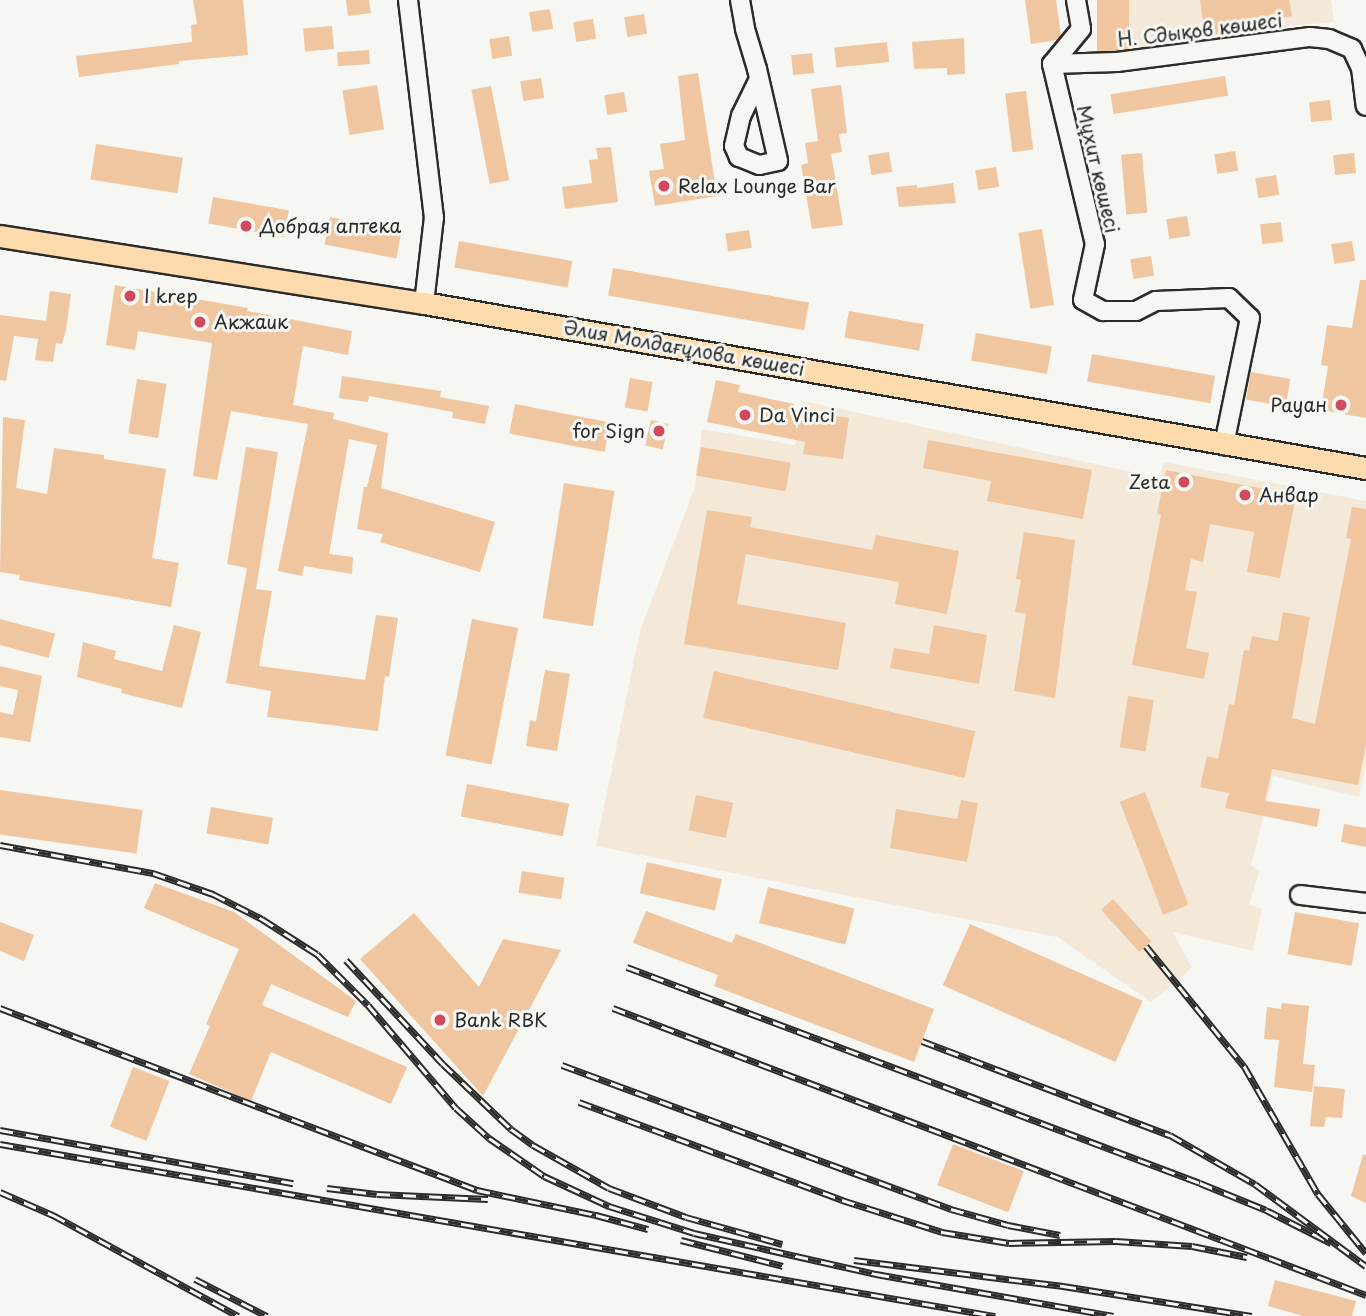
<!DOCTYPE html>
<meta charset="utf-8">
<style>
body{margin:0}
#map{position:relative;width:1366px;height:1316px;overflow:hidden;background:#f6f6f2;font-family:"Playpen Sans",sans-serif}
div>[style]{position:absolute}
.built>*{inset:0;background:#f4e8d9}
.building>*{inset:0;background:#f0c6a0;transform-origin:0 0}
.roads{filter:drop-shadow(2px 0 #2b2b2b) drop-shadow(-2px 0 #2b2b2b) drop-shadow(0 2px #2b2b2b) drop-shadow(0 -2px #2b2b2b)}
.minor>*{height:18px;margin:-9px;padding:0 9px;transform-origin:9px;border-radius:9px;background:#f6f6f2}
.major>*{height:21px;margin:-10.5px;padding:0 10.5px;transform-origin:10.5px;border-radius:10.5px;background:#fedbac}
.rail>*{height:7px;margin-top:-3.5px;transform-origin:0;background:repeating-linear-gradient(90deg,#f6f6f2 0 13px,#2b2b2b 0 26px);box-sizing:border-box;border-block:2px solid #2b2b2b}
.dots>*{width:19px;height:19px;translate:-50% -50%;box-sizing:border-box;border:4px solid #f6f6f2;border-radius:50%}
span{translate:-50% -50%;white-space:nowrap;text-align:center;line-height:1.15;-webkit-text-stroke:6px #f6f6f2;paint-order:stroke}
.street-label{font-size:19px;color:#2b2b2b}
.poi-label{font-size:19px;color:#2b2b2b}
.left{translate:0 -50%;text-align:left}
.right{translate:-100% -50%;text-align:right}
</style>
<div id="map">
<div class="built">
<i style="clip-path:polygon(1097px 0,1331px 0,1334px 22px,1244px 30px,1104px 55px)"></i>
<i style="clip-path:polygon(803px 401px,1160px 478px,1164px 462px,1366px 501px,1366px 763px,1359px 797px,1273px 776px,1251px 866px,1260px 870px,1249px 905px,1262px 909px,1253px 951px,1173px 932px,1192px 968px,1151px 1002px,1057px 937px,596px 846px,640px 631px,695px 487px,702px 429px,795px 445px)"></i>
</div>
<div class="building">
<i style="clip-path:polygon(193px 0,243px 0,248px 55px,179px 61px,179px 64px,79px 77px,76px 56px,192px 42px,191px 25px,197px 24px)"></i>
<i style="clip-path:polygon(346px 0,369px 0,371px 13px,348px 16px)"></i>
<i style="clip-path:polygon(1025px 0,1056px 0,1061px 36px,1057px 40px,1031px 44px)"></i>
<i style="left:1097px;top:0;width:32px;height:51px"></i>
<i style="clip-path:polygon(1200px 0,1289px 0,1292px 16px,1243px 23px,1244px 30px,1205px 36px)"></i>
<i style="left:550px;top:9px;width:20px;height:21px;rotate:81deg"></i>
<i style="left:644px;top:14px;width:20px;height:20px;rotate:81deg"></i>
<i style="left:593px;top:19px;width:20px;height:20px;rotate:81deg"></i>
<i style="left:332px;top:26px;width:23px;height:29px;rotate:85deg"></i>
<i style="left:509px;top:36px;width:20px;height:20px;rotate:81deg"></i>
<i style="clip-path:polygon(964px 38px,965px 74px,947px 75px,947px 68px,914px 69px,912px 42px)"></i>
<i style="left:887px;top:42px;width:20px;height:53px;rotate:84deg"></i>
<i style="left:369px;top:50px;width:14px;height:32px;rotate:86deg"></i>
<i style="left:812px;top:53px;width:20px;height:21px;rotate:84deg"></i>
<i style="clip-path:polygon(698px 73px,717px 196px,655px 206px,649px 171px,664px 169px,660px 144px,685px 140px,678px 76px)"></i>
<i style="left:1225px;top:76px;width:20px;height:116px;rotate:81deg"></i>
<i style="left:541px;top:78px;width:20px;height:21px;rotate:81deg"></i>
<i style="left:377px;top:85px;width:45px;height:35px;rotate:81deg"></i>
<i style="clip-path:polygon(841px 85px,847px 133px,839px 134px,842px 152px,831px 154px,843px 225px,812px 229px,801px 165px,808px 163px,805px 143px,818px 141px,811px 89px)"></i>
<i style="left:491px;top:86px;width:96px;height:20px;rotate:79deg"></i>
<i style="left:1026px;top:91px;width:59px;height:21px;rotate:83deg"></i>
<i style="left:624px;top:92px;width:20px;height:20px;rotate:81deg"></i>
<i style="left:1330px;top:100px;width:20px;height:21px;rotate:84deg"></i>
<i style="left:96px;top:144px;width:88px;height:36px;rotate:9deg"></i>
<i style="clip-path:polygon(611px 147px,618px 202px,565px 209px,562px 187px,592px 183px,589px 160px,598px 159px,596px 148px)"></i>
<i style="left:1235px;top:151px;width:20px;height:21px;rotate:81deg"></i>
<i style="left:889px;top:152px;width:20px;height:21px;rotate:81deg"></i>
<i style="left:1142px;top:153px;width:60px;height:21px;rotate:85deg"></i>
<i style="left:1354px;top:153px;width:20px;height:21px;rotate:84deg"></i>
<i style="left:996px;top:167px;width:20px;height:21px;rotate:81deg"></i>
<i style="left:1276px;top:175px;width:20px;height:21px;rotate:81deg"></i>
<i style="clip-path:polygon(953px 183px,956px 203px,899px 207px,896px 187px,917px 185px,917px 188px)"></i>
<i style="left:213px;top:197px;width:77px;height:27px;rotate:10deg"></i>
<i style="left:1187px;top:216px;width:20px;height:21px;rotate:81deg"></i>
<i style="left:330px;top:217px;width:73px;height:28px;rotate:11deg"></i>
<i style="left:1281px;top:222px;width:20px;height:21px;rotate:84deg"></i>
<i style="left:1042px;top:229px;width:77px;height:24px;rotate:81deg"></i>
<i style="left:749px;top:230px;width:18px;height:24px;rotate:81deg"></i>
<i style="left:459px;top:241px;width:115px;height:27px;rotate:10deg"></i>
<i style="left:1352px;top:241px;width:20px;height:21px;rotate:81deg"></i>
<i style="left:1151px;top:256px;width:20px;height:21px;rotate:81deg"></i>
<i style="left:613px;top:268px;width:199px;height:28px;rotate:10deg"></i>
<i style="clip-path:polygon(1360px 280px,1366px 280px,1366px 418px,1321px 410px,1328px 366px,1321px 365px,1327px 325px,1352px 328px)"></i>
<i style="clip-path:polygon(115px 285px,248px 308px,247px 311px,352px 331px,348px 355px,303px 346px,293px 405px,334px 413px,333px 419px,388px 433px,381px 488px,495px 522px,480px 572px,380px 542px,383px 534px,357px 529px,364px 487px,367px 487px,377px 445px,349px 439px,329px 554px,353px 557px,352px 574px,304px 566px,302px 576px,278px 571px,308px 424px,231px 411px,217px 480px,193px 476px,212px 343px,138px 331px,135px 350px,106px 345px)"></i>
<i style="clip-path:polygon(50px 291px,71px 294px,66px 330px,62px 344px,56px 343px,53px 362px,35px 360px,38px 339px,14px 336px,6px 381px,0 380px,0 315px,46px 321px)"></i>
<i style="left:849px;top:311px;width:76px;height:27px;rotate:10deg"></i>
<i style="left:976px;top:333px;width:77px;height:28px;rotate:10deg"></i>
<i style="left:1092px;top:354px;width:125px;height:28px;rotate:10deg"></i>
<i style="left:1251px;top:372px;width:40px;height:28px;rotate:10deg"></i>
<i style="clip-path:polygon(342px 376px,441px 391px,440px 397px,489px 406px,485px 424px,452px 418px,453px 412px,369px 396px,368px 402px,339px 398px)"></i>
<i style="left:630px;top:378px;width:23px;height:30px;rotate:10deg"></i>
<i style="left:137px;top:379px;width:30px;height:55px;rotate:9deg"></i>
<i style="clip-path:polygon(716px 380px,740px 385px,738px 392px,794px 404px,793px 410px,849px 418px,843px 459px,803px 454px,805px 442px,707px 422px)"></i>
<i style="left:515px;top:404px;width:97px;height:30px;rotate:11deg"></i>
<i style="clip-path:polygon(3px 417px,25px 420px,16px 488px,47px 494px,54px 448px,104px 455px,104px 459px,166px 469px,152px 558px,179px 563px,171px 607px,19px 580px,20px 575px,0 572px)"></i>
<i style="left:651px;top:420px;width:18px;height:26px;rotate:13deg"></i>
<i style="clip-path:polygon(928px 440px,1092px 470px,1083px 519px,987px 501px,991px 481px,923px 468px)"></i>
<i style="clip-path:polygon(246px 447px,278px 452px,256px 589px,272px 591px,259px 666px,365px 680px,376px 615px,398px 618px,389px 677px,385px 676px,378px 731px,267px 717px,271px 691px,226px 683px,247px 568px,227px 564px)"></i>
<i style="left:701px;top:447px;width:91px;height:29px;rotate:10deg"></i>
<i style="clip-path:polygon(1166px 470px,1296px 495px,1280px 578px,1247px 572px,1254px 532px,1210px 524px,1203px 562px,1191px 559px,1185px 590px,1197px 592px,1186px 648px,1209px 653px,1204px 679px,1132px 665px,1161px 515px,1157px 514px)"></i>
<i style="left:564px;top:483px;width:51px;height:137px;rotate:9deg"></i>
<i style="clip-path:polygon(1352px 507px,1366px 509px,1366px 745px,1358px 785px,1272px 769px,1265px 801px,1320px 809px,1317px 827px,1225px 808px,1229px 793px,1200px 787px,1207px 756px,1218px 759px,1229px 704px,1234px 705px,1244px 650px,1249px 651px,1252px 636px,1278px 641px,1283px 612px,1310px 617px,1292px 718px,1315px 724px,1351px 539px,1346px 538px)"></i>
<i style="clip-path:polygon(707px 510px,752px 517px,750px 527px,872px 550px,876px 535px,959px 551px,947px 614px,895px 604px,899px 582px,746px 554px,737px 604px,846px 623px,838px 670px,684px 644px)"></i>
<i style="clip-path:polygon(1024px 532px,1075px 540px,1055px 698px,1014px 691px,1026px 614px,1015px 612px,1021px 580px,1016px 579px)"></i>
<i style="left:0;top:619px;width:57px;height:25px;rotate:15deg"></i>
<i style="left:472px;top:619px;width:47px;height:139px;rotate:11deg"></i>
<i style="clip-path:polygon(174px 625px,201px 632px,182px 708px,121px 693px,122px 689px,77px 677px,83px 642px,116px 651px,114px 659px,162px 671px)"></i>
<i style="clip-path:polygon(934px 625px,987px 635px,979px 684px,890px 668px,894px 648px,929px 654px)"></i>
<i style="clip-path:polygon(0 666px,42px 676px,30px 742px,0 737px,0 712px,13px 715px,18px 690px,0 686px)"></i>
<i style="clip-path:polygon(545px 670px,570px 674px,557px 751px,526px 746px,530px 720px,536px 722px)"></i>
<i style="left:714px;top:671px;width:268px;height:48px;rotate:13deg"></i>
<i style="left:1128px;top:696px;width:26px;height:52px;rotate:9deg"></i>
<i style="left:467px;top:784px;width:104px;height:33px;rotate:11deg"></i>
<i style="left:0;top:790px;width:144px;height:44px;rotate:8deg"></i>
<i style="left:1145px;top:792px;width:121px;height:27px;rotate:69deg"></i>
<i style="left:696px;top:795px;width:38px;height:36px;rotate:12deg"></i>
<i style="clip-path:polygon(961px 800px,978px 803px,967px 862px,890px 848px,896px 809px,957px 819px)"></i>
<i style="left:211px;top:807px;width:63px;height:27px;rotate:10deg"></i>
<i style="clip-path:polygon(1344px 824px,1366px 828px,1366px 847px,1341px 842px)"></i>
<i style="left:647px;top:862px;width:77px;height:32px;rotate:13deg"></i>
<i style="left:522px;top:871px;width:43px;height:22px;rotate:9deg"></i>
<i style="clip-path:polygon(155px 883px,234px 912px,356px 1001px,348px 1017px,271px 984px,262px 1005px,407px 1067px,391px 1104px,271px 1052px,251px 1101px,189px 1074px,210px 1026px,206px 1024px,239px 949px,144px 908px)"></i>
<i style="left:768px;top:887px;width:89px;height:37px;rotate:14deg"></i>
<i style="left:1113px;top:899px;width:57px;height:16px;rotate:48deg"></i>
<i style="clip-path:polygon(646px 911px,732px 943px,736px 934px,934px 1009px,914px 1062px,714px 986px,718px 975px,633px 943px)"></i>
<i style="left:1295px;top:912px;width:65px;height:43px;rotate:10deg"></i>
<i style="clip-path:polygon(414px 913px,479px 987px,503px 939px,561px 950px,483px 1096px,360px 959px)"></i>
<i style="clip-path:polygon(0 922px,34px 935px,24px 961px,0 951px)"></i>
<i style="left:970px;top:924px;width:189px;height:67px;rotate:24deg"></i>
<i style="clip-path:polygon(1282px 1003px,1309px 1006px,1303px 1064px,1315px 1065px,1312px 1092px,1274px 1087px,1279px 1040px,1264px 1039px,1267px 1007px,1281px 1009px)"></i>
<i style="left:133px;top:1067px;width:39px;height:64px;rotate:21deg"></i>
<i style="clip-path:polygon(1314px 1086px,1345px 1089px,1342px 1118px,1326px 1117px,1324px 1127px,1310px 1126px)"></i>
<i style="left:953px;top:1144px;width:76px;height:44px;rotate:21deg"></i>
<i style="clip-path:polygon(1363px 1155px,1366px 1155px,1366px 1203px,1351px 1196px)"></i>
<i style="clip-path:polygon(1275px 1280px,1356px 1301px,1352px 1316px,1303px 1316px,1268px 1306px)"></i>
</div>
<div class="roads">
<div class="minor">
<i style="left:408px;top:0;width:219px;rotate:83.2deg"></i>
<i style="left:434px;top:217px;width:87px;rotate:96.6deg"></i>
<i style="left:740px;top:0;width:29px;rotate:80deg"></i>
<i style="left:745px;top:29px;width:42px;rotate:73.3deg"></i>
<i style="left:757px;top:69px;width:94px;rotate:77.1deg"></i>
<i style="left:778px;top:161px;width:19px;rotate:168deg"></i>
<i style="left:759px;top:165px;width:22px;rotate:-158deg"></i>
<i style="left:739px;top:157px;width:12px;rotate:-114deg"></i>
<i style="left:734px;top:146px;width:31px;rotate:-77deg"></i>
<i style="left:741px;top:116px;width:41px;rotate:-64.1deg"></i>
<i style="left:1076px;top:0;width:29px;rotate:80deg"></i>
<i style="left:1081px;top:29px;width:45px;rotate:129.6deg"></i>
<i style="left:1052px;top:64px;width:185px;rotate:76.6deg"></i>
<i style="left:1095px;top:244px;width:57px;rotate:102.1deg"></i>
<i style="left:1083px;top:300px;width:23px;rotate:29deg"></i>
<i style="left:1103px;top:311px;width:33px"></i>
<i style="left:1136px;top:311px;width:22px;rotate:-27deg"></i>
<i style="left:1156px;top:301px;width:73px;rotate:-2.4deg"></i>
<i style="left:1229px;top:298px;width:29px;rotate:44deg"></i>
<i style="left:1250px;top:318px;width:130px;rotate:101.6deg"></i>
<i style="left:1052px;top:64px;width:65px;rotate:-1.8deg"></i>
<i style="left:1117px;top:62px;width:195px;rotate:-7.4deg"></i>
<i style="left:1310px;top:37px;width:19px;rotate:6deg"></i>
<i style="left:1329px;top:39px;width:25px;rotate:23deg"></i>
<i style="left:1352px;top:49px;width:21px;rotate:65deg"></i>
<i style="left:1361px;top:68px;width:38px;rotate:83deg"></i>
<i style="left:1300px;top:895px;width:66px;rotate:6.9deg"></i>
</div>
<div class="major">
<i style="left:0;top:236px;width:429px;rotate:9deg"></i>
<i style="left:424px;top:303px;width:956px;rotate:9.94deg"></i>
</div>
</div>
<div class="rail">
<i style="left:0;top:845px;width:156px;rotate:10.4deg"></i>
<i style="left:153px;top:873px;width:64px;rotate:19.3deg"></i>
<i style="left:213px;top:894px;width:55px;rotate:27deg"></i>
<i style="left:262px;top:919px;width:65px;rotate:32.5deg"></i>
<i style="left:317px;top:954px;width:72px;rotate:45deg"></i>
<i style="left:368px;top:1005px;width:135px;rotate:49.5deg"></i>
<i style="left:456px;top:1108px;width:45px;rotate:42.3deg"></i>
<i style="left:489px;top:1138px;width:67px;rotate:34.6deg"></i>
<i style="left:544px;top:1176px;width:72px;rotate:24.8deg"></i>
<i style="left:609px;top:1206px;width:89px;rotate:17.6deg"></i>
<i style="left:694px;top:1233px;width:187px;rotate:12.7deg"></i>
<i style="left:876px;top:1274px;width:241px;rotate:10deg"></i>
<i style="left:1146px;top:946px;width:155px;rotate:50.8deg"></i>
<i style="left:1244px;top:1066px;width:148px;rotate:60deg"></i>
<i style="left:1318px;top:1194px;width:76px;rotate:50.9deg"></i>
<i style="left:346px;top:960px;width:142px;rotate:47deg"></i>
<i style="left:443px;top:1064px;width:94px;rotate:43.7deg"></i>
<i style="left:511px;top:1129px;width:27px;rotate:36deg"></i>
<i style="left:533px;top:1145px;width:87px;rotate:29.5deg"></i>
<i style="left:609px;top:1188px;width:82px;rotate:20.6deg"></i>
<i style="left:686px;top:1217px;width:100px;rotate:15.7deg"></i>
<i style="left:627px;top:967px;width:612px;rotate:20.65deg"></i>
<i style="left:1200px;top:1183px;width:71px;rotate:22.2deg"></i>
<i style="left:1266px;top:1210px;width:73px;rotate:26.9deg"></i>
<i style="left:0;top:1008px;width:511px;rotate:20.88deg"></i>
<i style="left:477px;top:1190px;width:122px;rotate:11.9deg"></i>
<i style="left:596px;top:1215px;width:54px;rotate:15.1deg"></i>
<i style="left:613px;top:1008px;width:806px;rotate:20.86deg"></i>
<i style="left:922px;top:1041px;width:265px;rotate:20.8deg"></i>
<i style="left:1170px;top:1135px;width:98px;rotate:30deg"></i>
<i style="left:1255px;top:1184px;width:138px;rotate:36.5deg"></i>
<i style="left:562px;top:1065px;width:415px;rotate:20.3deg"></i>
<i style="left:951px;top:1209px;width:59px;rotate:15.7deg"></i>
<i style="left:1008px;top:1225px;width:53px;rotate:10.9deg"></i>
<i style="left:579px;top:1102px;width:281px;rotate:20.4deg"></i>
<i style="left:842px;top:1200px;width:105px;rotate:17.7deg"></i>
<i style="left:942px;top:1232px;width:68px;rotate:9.3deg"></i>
<i style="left:1009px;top:1243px;width:107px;rotate:-1.1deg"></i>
<i style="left:1116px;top:1241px;width:76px;rotate:3.8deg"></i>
<i style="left:1192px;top:1246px;width:56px;rotate:11.3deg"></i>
<i style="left:0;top:1130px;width:298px;rotate:10.3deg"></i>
<i style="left:0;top:1144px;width:1010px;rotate:9.81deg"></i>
<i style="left:327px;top:1188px;width:50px;rotate:6.8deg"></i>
<i style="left:377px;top:1194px;width:111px;rotate:2.6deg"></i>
<i style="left:0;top:1192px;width:58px;rotate:23.5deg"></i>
<i style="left:53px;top:1215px;width:211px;rotate:28.6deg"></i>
<i style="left:681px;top:1240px;width:105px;rotate:14.3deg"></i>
<i style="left:854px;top:1260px;width:211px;rotate:7.1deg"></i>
<i style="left:1063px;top:1286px;width:191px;rotate:9deg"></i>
<i style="left:195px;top:1279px;width:81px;rotate:27.2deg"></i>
</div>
<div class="dots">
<i style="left:664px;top:186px;background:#d1495b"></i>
<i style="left:246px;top:226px;background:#d1495b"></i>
<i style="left:130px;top:296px;background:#d1495b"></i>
<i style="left:200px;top:322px;background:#d1495b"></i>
<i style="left:1341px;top:405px;background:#d1495b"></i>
<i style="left:745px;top:415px;background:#d1495b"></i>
<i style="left:659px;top:431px;background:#d1495b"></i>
<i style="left:1184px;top:482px;background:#d1495b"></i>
<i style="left:1245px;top:495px;background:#d1495b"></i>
<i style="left:440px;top:1020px;background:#d1495b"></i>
</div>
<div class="street-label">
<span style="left:1200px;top:30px;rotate:-7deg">Н. Сдықов көшесі</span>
<span style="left:1098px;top:169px;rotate:77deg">Мұхит көшесі</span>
<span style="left:684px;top:348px;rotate:10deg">Әлия Молдағұлова көшесі</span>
</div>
<div class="poi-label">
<span class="left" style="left:678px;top:186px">Relax Lounge Bar</span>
<span class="left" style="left:260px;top:226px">Добрая аптека</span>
<span class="left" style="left:144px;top:296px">I krep</span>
<span class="left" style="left:214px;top:322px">Акжаик</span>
<span class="right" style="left:1327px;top:405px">Рауан</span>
<span class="left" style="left:759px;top:415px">Da Vinci</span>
<span class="right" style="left:645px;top:431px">for Sign</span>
<span class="right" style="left:1170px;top:482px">Zeta</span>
<span class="left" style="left:1259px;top:495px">Анвар</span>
<span class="left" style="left:454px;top:1020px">Bank RBK</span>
</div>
</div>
